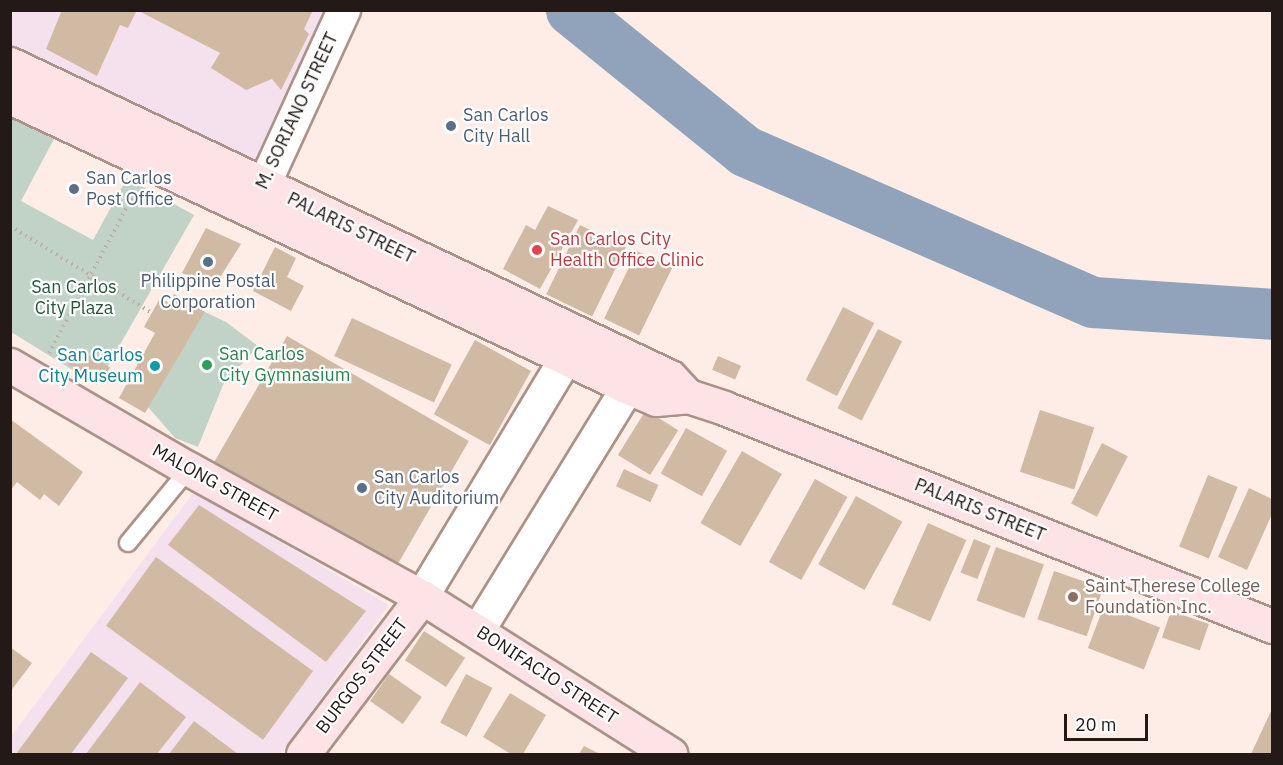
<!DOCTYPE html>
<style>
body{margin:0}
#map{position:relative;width:1283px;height:765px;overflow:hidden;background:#feede6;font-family:"IBM Plex Sans",sans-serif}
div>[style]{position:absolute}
.commercial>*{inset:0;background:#f5e0ee}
.green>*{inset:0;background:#c1d2c6}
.river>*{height:51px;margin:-25.5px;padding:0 25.5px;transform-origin:25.5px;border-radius:25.5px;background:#90a3ba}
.building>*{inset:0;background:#d0baa3;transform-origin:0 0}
.path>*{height:4px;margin-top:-2px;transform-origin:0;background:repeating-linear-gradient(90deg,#bcada7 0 1.5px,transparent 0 6px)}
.roads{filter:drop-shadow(2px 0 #ab9288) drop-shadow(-2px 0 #ab9288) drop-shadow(0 2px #ab9288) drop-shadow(0 -2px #ab9288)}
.lane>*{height:16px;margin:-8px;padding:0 8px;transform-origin:8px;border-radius:8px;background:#fff}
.street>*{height:32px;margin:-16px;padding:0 16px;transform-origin:16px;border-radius:16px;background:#fff}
.secondary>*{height:33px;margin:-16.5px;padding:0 16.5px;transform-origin:16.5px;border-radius:16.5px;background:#fde3e5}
.dots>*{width:16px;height:16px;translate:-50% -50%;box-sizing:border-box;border:3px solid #fefefe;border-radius:50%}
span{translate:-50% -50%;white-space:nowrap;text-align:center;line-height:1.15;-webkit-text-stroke:4.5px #fefefe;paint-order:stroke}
.street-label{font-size:18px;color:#231916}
.service-label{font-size:18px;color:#4e5e75}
.left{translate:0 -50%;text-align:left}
.health-label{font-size:18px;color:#be3a42}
.park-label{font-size:18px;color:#265539}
.leisure-label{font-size:18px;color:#27864d}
.culture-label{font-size:18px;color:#0d838f}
.right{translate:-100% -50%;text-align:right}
.education-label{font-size:18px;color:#785e54}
.frame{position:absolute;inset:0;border:12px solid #231916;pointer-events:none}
.scale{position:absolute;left:1064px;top:714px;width:84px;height:27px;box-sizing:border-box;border:3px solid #231916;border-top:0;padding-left:8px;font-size:18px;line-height:21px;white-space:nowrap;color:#231916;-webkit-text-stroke:4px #fefefe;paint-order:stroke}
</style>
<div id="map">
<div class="commercial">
<i style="clip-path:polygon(10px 11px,323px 11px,256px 163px,11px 46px)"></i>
<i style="clip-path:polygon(194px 492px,389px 605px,280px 754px,11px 754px,10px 738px)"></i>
</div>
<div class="green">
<i style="clip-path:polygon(10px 118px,54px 139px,21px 201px,93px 240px,127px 178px,194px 215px,97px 385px,11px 332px)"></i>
<i style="clip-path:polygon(205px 312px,226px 322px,258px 346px,223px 385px,198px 447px,175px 438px,148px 407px)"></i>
</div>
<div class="river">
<i style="left:571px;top:10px;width:224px;rotate:39deg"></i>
<i style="left:745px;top:151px;width:379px;rotate:23.5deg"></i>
<i style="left:1093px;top:302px;width:179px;rotate:3.8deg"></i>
</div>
<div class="building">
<i style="clip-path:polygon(62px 10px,137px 10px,128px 28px,120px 25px,97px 76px,46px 49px)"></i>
<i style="clip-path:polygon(137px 10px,313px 10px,304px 29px,309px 34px,281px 90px,272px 79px,246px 90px,211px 68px,220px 53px)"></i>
<i style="clip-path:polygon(548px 206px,578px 220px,540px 289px,503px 269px,526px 225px,535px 230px)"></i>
<i style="left:580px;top:225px;width:51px;height:77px;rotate:26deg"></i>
<i style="clip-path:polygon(206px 228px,241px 244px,214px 287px,182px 273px)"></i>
<i style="clip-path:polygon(275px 247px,296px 258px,287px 277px,304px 286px,291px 311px,253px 291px)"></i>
<i style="left:637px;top:251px;width:39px;height:75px;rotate:26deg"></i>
<i style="clip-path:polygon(174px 294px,205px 312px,145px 413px,119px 398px,155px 333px,144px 327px,160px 298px,170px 303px)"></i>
<i style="left:843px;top:307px;width:35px;height:82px;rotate:27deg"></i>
<i style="left:352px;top:318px;width:110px;height:42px;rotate:25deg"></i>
<i style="left:878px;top:329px;width:27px;height:89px;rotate:27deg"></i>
<i style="left:287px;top:336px;width:210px;height:149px;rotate:30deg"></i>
<i style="left:475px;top:340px;width:64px;height:85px;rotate:29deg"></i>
<i style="left:77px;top:349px;width:38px;height:18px;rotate:29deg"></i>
<i style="left:718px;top:356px;width:25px;height:15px;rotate:23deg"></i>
<i style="left:646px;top:410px;width:38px;height:53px;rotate:32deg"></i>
<i style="left:1040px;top:410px;width:57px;height:65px;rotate:18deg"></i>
<i style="clip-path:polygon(10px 419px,83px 472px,59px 506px,44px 494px,40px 500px,17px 482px,10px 491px)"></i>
<i style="left:686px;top:428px;width:47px;height:52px;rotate:29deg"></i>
<i style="left:1102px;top:443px;width:29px;height:68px;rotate:27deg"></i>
<i style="left:742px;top:451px;width:46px;height:83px;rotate:30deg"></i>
<i style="left:624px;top:469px;width:38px;height:19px;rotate:25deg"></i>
<i style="left:1208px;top:475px;width:32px;height:77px;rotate:22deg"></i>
<i style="left:815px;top:479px;width:37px;height:95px;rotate:29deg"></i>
<i style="clip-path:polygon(1249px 488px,1272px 499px,1272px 514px,1247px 570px,1218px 557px)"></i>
<i style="left:856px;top:496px;width:53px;height:78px;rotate:29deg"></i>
<i style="clip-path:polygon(199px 505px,366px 611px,326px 662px,168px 545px)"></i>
<i style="left:928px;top:523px;width:42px;height:89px;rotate:24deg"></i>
<i style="left:974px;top:539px;width:18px;height:36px;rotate:22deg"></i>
<i style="left:996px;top:547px;width:51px;height:57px;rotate:20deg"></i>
<i style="left:156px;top:557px;width:194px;height:85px;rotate:36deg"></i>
<i style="left:1054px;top:571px;width:52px;height:51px;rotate:19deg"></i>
<i style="left:1104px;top:606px;width:60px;height:45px;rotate:21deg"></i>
<i style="left:1171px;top:611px;width:40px;height:28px;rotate:19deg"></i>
<i style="left:424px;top:631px;width:49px;height:35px;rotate:33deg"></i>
<i style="clip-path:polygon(10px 647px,32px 663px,10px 692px)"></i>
<i style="clip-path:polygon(91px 652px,128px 678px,71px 754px,16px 754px)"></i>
<i style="left:389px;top:674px;width:40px;height:33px;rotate:35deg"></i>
<i style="left:466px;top:674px;width:30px;height:55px;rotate:28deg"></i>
<i style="clip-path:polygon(140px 682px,186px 717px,157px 754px,86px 754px)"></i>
<i style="clip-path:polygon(510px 693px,546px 715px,523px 754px,511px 754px,483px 737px)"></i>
<i style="clip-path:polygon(1272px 709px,1272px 754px,1251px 754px)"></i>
<i style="clip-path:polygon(194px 721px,238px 754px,169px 754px)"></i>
<i style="clip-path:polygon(584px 746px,600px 754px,579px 754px)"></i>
</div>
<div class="path">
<i style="left:10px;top:226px;width:167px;rotate:31.5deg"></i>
<i style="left:49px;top:353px;width:185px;rotate:-61.9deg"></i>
</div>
<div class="roads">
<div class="lane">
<i style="left:128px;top:543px;width:96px;rotate:-50.5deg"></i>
</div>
<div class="street">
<i style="left:253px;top:209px;width:219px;rotate:-65.4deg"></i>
<i style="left:422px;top:597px;width:304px;rotate:-58.9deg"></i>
<i style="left:478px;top:631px;width:311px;rotate:-58.4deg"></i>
</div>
<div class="secondary">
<i style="left:10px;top:64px;width:730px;rotate:25.37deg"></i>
<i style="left:670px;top:377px;width:26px;rotate:47deg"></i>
<i style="left:10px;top:97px;width:683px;rotate:25.14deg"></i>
<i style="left:628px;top:387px;width:30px;rotate:23deg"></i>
<i style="left:656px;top:399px;width:32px;rotate:-5deg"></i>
<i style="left:688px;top:396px;width:38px;rotate:18deg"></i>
<i style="left:724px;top:408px;width:590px;rotate:21.69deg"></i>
<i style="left:10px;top:365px;width:207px;rotate:30.2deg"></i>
<i style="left:189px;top:469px;width:266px;rotate:28.8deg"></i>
<i style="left:422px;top:597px;width:294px;rotate:32.3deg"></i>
<i style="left:303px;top:754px;width:197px;rotate:-52.8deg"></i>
</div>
</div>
<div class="dots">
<i style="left:451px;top:126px;background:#5c6f8a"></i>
<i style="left:74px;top:189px;background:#5c6f8a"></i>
<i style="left:537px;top:250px;background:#e0444e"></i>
<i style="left:208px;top:262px;background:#5c6f8a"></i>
<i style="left:207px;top:365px;background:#2e9e5b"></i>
<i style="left:155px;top:366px;background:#0f9aa8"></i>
<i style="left:362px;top:488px;background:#5c6f8a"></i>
<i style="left:1073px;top:597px;background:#8d6e63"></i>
</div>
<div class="street-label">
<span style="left:297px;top:111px;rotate:-65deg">M. SORIANO STREET</span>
<span style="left:351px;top:228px;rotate:26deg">PALARIS STREET</span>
<span style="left:215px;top:483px;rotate:29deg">MALONG STREET</span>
<span style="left:980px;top:510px;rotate:22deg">PALARIS STREET</span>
<span style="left:547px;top:675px;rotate:33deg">BONIFACIO STREET</span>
<span style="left:362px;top:676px;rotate:-53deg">BURGOS STREET</span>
</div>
<div class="service-label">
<span class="left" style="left:463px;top:126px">San Carlos<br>City Hall</span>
<span class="left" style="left:86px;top:189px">San Carlos<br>Post Office</span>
<span style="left:208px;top:292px">Philippine Postal<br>Corporation</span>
<span class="left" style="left:374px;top:488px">San Carlos<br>City Auditorium</span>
</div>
<div class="health-label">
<span class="left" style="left:550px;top:250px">San Carlos City<br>Health Office Clinic</span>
</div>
<div class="park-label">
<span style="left:74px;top:298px">San Carlos<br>City Plaza</span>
</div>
<div class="leisure-label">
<span class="left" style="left:219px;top:365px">San Carlos<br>City Gymnasium</span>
</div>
<div class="culture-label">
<span class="right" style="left:143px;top:366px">San Carlos<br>City Museum</span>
</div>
<div class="education-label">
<span class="left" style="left:1085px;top:597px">Saint Therese College<br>Foundation Inc.</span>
</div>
<div class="frame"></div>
<div class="scale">20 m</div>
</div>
